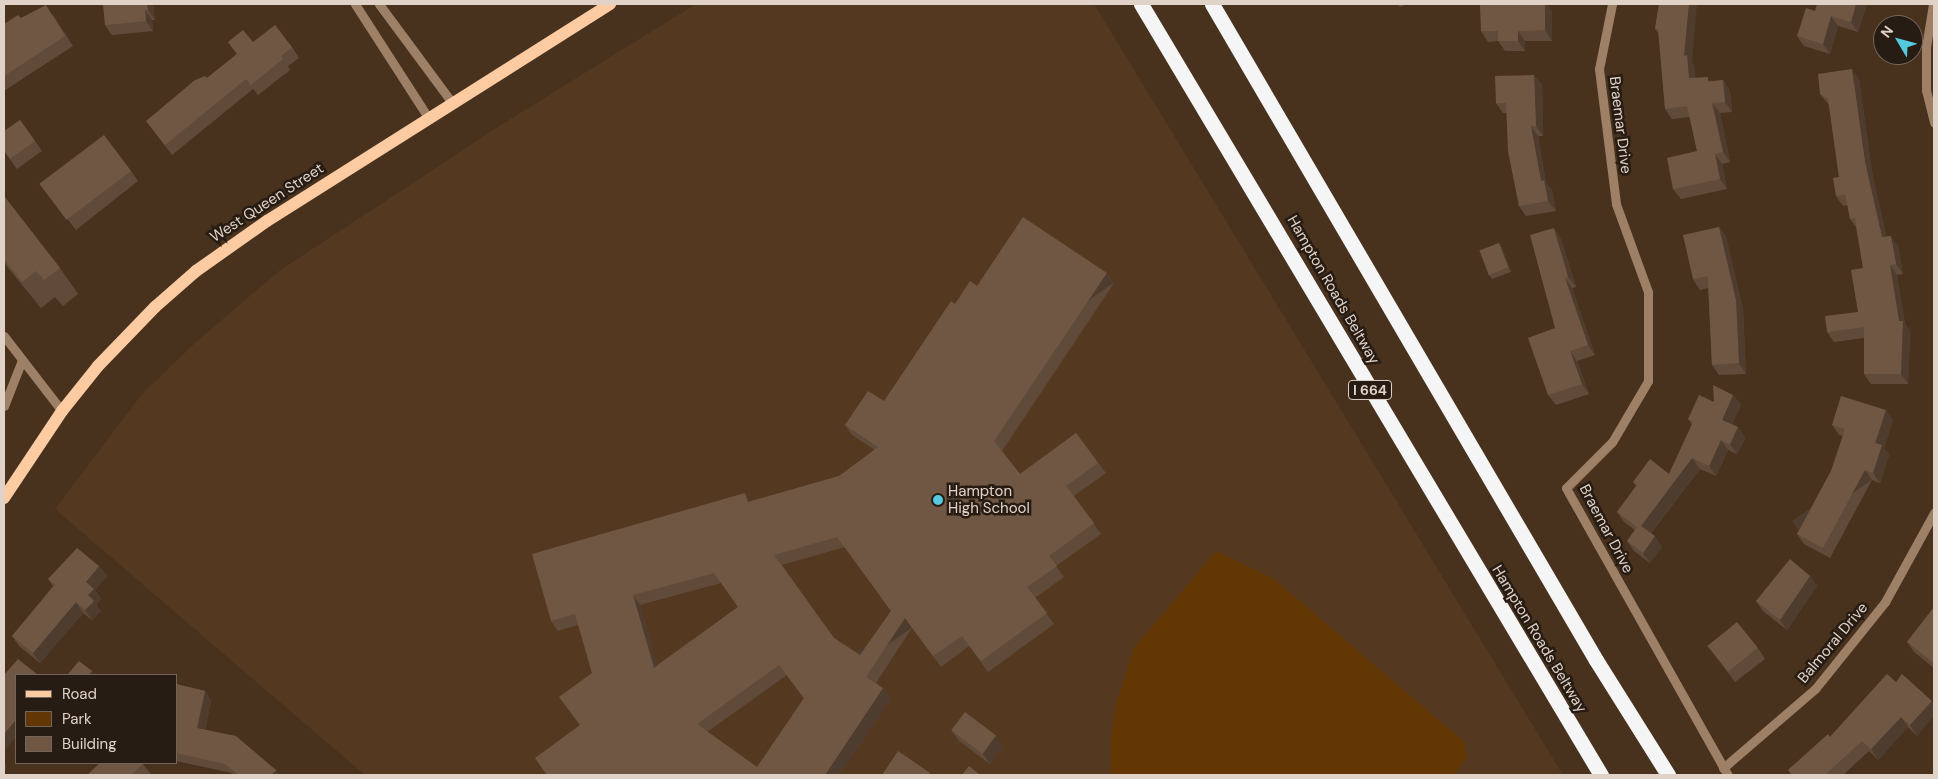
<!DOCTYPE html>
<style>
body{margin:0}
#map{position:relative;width:1938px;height:779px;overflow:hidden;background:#48321e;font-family:"DM Sans",sans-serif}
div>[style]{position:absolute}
.built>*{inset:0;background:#543820}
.green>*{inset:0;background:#633703}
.minor>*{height:9px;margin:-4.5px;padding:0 4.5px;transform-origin:4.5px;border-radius:4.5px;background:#9e8067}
.major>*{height:12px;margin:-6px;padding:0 6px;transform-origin:6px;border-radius:6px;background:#fccba2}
.highway>*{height:15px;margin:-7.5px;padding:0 7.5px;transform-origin:7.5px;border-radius:7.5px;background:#f5f5f5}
.wall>*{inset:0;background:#604b3a}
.shaded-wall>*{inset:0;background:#4e3d2f;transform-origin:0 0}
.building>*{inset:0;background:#705743;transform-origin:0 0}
.dots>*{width:14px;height:14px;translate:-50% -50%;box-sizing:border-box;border:2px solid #261c13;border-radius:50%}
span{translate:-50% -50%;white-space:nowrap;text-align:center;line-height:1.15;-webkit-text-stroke:5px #261c13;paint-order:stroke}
.shield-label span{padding:1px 4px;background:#261c13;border:1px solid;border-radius:4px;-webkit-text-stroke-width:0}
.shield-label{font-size:14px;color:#e1d2c7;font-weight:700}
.street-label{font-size:15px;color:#e1d2c7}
.poi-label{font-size:15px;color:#e1d2c7}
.left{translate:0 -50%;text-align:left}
.frame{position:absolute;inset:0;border:5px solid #e1d2c7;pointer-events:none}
.legend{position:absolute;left:15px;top:674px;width:162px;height:90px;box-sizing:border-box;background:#261c13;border:1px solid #71655b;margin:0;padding:6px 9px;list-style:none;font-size:15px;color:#e1d2c7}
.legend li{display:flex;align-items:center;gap:10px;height:25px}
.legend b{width:25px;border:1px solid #71655b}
.north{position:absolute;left:1873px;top:15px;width:50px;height:50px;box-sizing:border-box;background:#261c13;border:1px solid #71655b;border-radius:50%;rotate:307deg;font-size:14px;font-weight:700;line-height:20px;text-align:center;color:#e1d2c7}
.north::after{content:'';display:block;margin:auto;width:18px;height:22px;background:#55cadf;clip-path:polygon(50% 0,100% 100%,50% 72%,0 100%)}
</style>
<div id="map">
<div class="built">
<i style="clip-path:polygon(696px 4px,1094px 4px,1563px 775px,365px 775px,55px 509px,142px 394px,196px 342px,279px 271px,507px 121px)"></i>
</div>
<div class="green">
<i style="clip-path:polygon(1216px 551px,1274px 579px,1464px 742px,1467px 758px,1454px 775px,1111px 775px,1111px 735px,1116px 704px,1134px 648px)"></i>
</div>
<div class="minor">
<i style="left:355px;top:4px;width:137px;rotate:57.2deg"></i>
<i style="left:379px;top:4px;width:124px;rotate:53.5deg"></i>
<i style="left:1612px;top:4px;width:66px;rotate:101.3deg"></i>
<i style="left:1599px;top:69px;width:136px;rotate:82.8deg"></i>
<i style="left:1616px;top:204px;width:94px;rotate:70deg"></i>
<i style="left:1648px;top:292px;width:89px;rotate:90deg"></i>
<i style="left:1648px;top:381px;width:71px;rotate:120.5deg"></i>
<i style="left:1612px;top:442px;width:65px;rotate:135deg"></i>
<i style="left:1566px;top:488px;width:330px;rotate:60.6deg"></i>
<i style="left:1933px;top:4px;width:44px;rotate:99.2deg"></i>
<i style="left:1926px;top:47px;width:43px;rotate:90deg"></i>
<i style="left:1926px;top:90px;width:34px;rotate:76deg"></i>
<i style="left:4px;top:336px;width:95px;rotate:52.3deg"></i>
<i style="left:4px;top:406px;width:49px;rotate:-68.6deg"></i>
<i style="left:1723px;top:768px;width:121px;rotate:-40.7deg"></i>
<i style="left:1815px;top:689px;width:112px;rotate:-51.2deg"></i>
<i style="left:1885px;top:602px;width:102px;rotate:-61.2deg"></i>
</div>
<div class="major">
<i style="left:4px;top:498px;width:105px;rotate:-56.3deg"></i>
<i style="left:62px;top:411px;width:58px;rotate:-51.3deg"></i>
<i style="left:98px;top:366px;width:82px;rotate:-46deg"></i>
<i style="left:155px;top:307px;width:55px;rotate:-41.3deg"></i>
<i style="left:196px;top:271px;width:87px;rotate:-35.2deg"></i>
<i style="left:267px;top:221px;width:406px;rotate:-32.3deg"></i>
</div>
<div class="highway">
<i style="left:1141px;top:4px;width:898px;rotate:59.18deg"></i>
<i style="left:1212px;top:4px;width:760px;rotate:59.66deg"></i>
<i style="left:1596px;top:660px;width:136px;rotate:57.9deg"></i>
</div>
<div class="wall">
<i style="clip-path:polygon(153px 4px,155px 20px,152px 20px,153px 31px,112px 35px,105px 25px)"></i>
<i style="clip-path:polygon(1398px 4px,1407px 4px,1400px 7px)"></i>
<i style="clip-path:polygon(1659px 4px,1694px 66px,1695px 78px,1711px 81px,1723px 80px,1730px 91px,1732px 112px,1720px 113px,1730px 162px,1722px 164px,1727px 189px,1681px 199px,1673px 189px,1697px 151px,1690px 117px,1672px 119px,1665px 109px,1659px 34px,1655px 29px)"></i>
<i style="clip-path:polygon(1867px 4px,1858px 32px,1838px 26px,1830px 54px,1804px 46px,1797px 36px,1815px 11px)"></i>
<i style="clip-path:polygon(1552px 11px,1552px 41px,1525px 41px,1525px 51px,1505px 51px,1498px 41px,1488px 42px,1481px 31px)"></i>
<i style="clip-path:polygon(53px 15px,73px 46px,4px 91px,4px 24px,21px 18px)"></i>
<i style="clip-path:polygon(228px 42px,253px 42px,292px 47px,299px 58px,288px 66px,290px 70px,258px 95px,253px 89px,172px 155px,146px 121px,207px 78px,237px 54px)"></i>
<i style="clip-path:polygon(1534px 75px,1542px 85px,1543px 136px,1538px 136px,1546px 183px,1552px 190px,1556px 211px,1526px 216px,1519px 206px,1507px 113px,1503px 113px,1496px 103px)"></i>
<i style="clip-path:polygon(1859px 79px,1872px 172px,1886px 236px,1898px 246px,1903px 274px,1897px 275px,1905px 324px,1910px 331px,1908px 384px,1871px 384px,1864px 374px,1864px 338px,1834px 342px,1827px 332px,1858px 312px,1863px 268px,1856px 227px,1850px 219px,1848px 205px,1843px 206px,1836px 196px,1839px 177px,1829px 105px,1820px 94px)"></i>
<i style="clip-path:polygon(20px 120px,42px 151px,17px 169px,4px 151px)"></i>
<i style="clip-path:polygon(131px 171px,138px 181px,76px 230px,40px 184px)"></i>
<i style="clip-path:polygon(4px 196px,60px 268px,78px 294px,63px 306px,55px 297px,41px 308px,4px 263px)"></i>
<i style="clip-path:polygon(1719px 227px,1726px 237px,1743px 310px,1746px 374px,1719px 375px,1712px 365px,1708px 288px,1700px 290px,1693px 279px)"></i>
<i style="clip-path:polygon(1561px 239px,1576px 287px,1572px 288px,1595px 355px,1577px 361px,1589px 394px,1556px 405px,1548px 395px,1555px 328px)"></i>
<i style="clip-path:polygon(1499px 243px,1502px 248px,1511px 272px,1492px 279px,1488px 274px)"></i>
<i style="clip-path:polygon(evenodd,1114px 283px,1002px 451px,1020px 474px,1076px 433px,1106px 473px,1074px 496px,1101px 534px,1056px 566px,1064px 577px,1035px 598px,1054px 624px,988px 672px,969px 646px,941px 667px,912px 628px,876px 683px,891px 698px,839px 775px,547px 775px,579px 725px,592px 673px,578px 625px,558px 631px,551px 621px,751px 501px,839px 476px,875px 450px,852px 435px,845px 425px,884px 401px,955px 304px,977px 286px,1114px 283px,845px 547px,891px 611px,860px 655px,834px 638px,782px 565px,845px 547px,1114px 283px,721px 583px,738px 607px,657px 665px,640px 605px,721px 583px,1114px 283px,787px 675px,804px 699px,757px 767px,707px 732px,787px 675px)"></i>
<i style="clip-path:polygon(1733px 395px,1741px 405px,1732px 424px,1738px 427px,1745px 438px,1737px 454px,1728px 450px,1716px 476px,1700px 469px,1651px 533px,1662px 547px,1650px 563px,1634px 551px,1627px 541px,1635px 530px,1624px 522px,1617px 512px,1636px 486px,1633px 482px,1669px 474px,1692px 425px,1688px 419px,1714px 402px)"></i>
<i style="clip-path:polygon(1893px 420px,1884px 448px,1889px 455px,1880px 483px,1872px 480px,1830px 558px,1804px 544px,1797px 534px,1831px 471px,1843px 436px,1839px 435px,1832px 425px)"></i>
<i style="clip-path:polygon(99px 566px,107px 576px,95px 590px,101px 599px,96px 605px,101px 611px,92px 620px,83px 613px,40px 663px,19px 646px,12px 636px,53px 586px,48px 579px)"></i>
<i style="clip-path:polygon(1810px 576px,1817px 586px,1787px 630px,1763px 611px,1756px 601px)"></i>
<i style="clip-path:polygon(1934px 607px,1934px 668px,1914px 652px,1907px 642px)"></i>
<i style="clip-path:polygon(1707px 645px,1758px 648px,1765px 659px,1735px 682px)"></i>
<i style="clip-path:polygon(1887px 674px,1917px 736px,1908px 727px,1878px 760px,1869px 751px,1843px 775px,1791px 775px,1788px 770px,1830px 737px)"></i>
<i style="clip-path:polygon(176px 684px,205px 691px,211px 701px,205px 730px,276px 770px,279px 775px,234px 775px,232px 773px,176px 761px)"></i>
<i style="clip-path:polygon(952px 731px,1003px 746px,990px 764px,959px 741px)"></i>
<i style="clip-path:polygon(142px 763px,151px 774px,149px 775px,87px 775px)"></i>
</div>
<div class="shaded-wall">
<i style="clip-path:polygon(147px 4px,153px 4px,155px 20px,148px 10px)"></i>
<i style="clip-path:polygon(1545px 4px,1547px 4px,1552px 11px,1552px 41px,1545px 30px)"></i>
<i style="clip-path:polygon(1689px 4px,1697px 4px,1692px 62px,1694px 66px,1696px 88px,1689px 78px,1684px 56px)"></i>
<i style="clip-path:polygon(1856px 4px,1867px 4px,1858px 32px,1851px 22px)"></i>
<i style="clip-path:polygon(145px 10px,152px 20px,153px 31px,146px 21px)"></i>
<i style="clip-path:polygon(1831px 16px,1838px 26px,1830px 54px,1823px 44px)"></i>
<i style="clip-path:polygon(1518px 31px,1525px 41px,1525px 51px,1518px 41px)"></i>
<i style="clip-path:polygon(1852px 69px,1859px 79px,1872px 172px,1889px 247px,1882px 237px,1865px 162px)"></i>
<i style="clip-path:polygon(1534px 75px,1542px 85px,1543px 136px,1536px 126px)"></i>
<i style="clip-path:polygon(1723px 80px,1730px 91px,1732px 112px,1725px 102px)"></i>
<i style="clip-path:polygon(1712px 103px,1720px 113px,1730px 162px,1723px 152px)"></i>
<i style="clip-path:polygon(1531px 126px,1538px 136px,1546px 183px,1552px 190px,1556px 211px,1548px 201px,1541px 181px)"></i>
<i style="clip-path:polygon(1715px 154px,1722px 164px,1727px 189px,1720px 179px)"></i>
<i style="clip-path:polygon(1719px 227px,1726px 237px,1743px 310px,1746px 374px,1739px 363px)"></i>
<i style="clip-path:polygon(1554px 228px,1561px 239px,1576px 287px,1568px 277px)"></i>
<i style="clip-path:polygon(1891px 236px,1898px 246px,1903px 274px,1896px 264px)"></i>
<i style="clip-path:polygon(1499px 243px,1502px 248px,1511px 272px,1508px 267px)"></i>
<i style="clip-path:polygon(1890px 265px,1897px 275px,1905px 324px,1910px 331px,1908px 384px,1901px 374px,1899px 321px)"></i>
<i style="left:1107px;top:273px;width:12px;height:202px;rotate:55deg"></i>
<i style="clip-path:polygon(1565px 278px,1572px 288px,1595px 355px,1588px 345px)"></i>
<i style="clip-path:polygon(1570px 351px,1577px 361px,1589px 394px,1582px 384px)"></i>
<i style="clip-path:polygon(1733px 395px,1741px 405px,1729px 430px,1722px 420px)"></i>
<i style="clip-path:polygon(1886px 410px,1893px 420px,1884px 448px,1889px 455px,1880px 483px,1873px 473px,1875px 443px)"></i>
<i style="clip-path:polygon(1738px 427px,1745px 438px,1737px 454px,1730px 444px)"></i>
<i style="clip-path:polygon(1721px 440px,1728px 450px,1716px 476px,1709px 466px)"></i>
<i style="clip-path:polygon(1692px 458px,1700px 469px,1648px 536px,1641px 526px)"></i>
<i style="left:1865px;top:470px;width:12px;height:89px;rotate:55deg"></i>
<i style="clip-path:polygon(745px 493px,752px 503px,748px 502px)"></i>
<i style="clip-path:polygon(1655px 536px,1662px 547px,1650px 563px,1643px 553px)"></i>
<i style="clip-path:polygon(99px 566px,107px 576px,95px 590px,101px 599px,96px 605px,101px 611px,92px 620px,85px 610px,88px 595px,86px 582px)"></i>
<i style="clip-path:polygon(1810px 576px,1817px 586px,1787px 630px,1780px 620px)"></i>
<i style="clip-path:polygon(633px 595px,640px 605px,661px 678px,654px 668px)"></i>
<i style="clip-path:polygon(76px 602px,83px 613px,40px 663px,33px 653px)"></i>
<i style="left:905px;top:618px;width:12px;height:71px;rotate:55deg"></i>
<i style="clip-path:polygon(92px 671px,95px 675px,89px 675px)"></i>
<i style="clip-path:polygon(883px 688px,891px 698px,839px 775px,825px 775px)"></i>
<i style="clip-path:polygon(205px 691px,211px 701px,203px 738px,197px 728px)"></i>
<i style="clip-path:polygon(1932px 701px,1934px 705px,1934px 716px,1917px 736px,1910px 725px)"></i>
<i style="clip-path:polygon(1901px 717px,1908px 727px,1878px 760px,1871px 749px)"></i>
<i style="clip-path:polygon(16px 720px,16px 737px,4px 751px,4px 734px)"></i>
<i style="clip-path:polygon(996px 735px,1003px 746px,990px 764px,983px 754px)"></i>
<i style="clip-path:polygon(4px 762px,7px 767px,4px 770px)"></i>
<i style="clip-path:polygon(276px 770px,279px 775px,271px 775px)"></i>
</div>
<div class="building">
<i style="clip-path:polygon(103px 4px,147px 4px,148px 10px,145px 10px,146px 21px,105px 25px)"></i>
<i style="clip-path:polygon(1498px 4px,1545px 4px,1545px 30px,1518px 31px,1518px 41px,1498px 41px,1498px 31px,1481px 31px,1480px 5px)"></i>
<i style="clip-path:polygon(1659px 4px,1689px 4px,1684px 56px,1687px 55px,1689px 78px,1708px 77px,1708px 82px,1723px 80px,1725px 102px,1712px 103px,1723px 152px,1715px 154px,1720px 179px,1673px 189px,1667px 158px,1697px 151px,1687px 106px,1665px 109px,1658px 29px,1655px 29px)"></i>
<i style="clip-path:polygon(1817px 4px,1856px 4px,1851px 22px,1831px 16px,1823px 44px,1797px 36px,1806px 8px,1815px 11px)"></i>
<i style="clip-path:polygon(46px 5px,65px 36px,4px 76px,4px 24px,18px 15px,21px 18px)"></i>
<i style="clip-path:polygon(275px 25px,292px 47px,281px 56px,283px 59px,251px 85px,246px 79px,165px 145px,146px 121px,195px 80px,205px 76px,207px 78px,237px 54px,228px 42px,243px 30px,253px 42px)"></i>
<i style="clip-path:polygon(1852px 69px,1865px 162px,1882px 237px,1891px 236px,1896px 264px,1890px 265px,1899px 321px,1903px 321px,1901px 374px,1864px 374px,1864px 327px,1827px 332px,1825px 316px,1858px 312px,1851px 270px,1863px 268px,1855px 218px,1850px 219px,1845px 194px,1836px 196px,1833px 178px,1839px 177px,1828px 99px,1820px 94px,1818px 74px)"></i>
<i style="clip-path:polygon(1534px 75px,1536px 126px,1531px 126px,1541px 181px,1544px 180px,1548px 201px,1519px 206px,1508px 151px,1506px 103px,1496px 103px,1495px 76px)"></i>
<i style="clip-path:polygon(20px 120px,35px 141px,10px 159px,4px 150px,4px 131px)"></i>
<i style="left:104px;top:135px;width:45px;height:81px;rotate:53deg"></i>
<i style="clip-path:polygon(4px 196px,60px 268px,44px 280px,36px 271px,22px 282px,4px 259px)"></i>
<i style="clip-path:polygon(evenodd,1023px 217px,1107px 273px,994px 441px,1020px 474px,1076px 433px,1098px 463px,1066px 486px,1094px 523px,1049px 556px,1057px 566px,1027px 587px,1047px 613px,981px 661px,962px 636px,933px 656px,905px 618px,866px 677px,883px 688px,825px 775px,547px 775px,535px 758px,580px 725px,559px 697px,592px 673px,575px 614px,551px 621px,532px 554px,745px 493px,748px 502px,839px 476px,878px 447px,845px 425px,868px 391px,884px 401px,951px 301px,955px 304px,970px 281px,977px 286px,1023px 217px,837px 537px,891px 611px,860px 655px,834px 638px,774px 555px,837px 537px,1023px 217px,714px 573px,738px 607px,654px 668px,633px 595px,714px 573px,1023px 217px,779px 665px,804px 698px,757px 767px,697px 724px,779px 665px)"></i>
<i style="clip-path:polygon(1719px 227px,1736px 300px,1739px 363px,1712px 365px,1708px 276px,1693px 279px,1683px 235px)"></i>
<i style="clip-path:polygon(1554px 228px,1568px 277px,1565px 278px,1588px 345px,1570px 351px,1582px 384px,1548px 395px,1528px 338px,1555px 328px,1530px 235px)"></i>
<i style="left:1499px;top:243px;width:26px;height:21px;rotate:69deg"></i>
<i style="clip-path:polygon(1713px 385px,1733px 395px,1722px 420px,1738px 427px,1730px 444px,1721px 440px,1709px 466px,1692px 458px,1641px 526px,1655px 536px,1643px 553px,1627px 541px,1637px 527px,1617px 512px,1637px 485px,1633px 482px,1650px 459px,1669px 474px,1693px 422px,1688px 419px,1699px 395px,1714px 402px)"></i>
<i style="clip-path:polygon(1841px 396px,1886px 410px,1875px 443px,1882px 445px,1873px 473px,1865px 470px,1823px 548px,1797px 534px,1831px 471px,1845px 429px,1832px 425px)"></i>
<i style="clip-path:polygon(77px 548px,99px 566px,86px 582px,94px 589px,88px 595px,94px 601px,85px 610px,76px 602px,33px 653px,12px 636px,55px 585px,48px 579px)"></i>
<i style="clip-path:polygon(1790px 559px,1810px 576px,1780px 620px,1756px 601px)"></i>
<i style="clip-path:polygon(1934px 607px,1934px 663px,1907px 642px)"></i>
<i style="left:1737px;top:622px;width:33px;height:38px;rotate:51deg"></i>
<i style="clip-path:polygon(18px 659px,38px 675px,16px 675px,16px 720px,4px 734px,4px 675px)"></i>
<i style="clip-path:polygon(79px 661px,92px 671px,89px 675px,67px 675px)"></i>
<i style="clip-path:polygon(1887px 674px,1896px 682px,1902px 674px,1932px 701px,1910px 725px,1901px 717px,1871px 749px,1862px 741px,1827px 773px,1829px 775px,1793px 775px,1788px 770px,1828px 734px,1830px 737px)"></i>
<i style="clip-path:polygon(176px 684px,205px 691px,197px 728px,236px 736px,276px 770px,271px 775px,239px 775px,225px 764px,176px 753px)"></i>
<i style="left:965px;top:712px;width:39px;height:23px;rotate:37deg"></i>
<i style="clip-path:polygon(898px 751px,930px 773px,928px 775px,882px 775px)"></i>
<i style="clip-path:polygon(100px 763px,142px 763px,143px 764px,131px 775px,87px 775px)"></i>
<i style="clip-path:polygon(969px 766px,980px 775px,962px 775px)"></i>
</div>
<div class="dots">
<i style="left:938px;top:500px;background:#55cadf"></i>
</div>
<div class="shield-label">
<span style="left:1370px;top:390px">I 664</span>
</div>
<div class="street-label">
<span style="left:1620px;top:125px;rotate:83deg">Braemar Drive</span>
<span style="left:267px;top:203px;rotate:-33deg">West Queen Street</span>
<span style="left:1333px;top:290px;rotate:60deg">Hampton Roads Beltway</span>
<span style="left:1606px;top:529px;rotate:62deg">Braemar Drive</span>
<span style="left:1539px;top:639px;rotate:59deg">Hampton Roads Beltway</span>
<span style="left:1833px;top:643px;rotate:-50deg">Balmoral Drive</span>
</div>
<div class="poi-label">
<span class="left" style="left:948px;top:500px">Hampton<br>High School</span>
</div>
<div class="frame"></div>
<ul class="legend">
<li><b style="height:6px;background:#fccba2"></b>Road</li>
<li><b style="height:14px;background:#633703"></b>Park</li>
<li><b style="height:14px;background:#705743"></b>Building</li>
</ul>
<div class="north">N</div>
</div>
